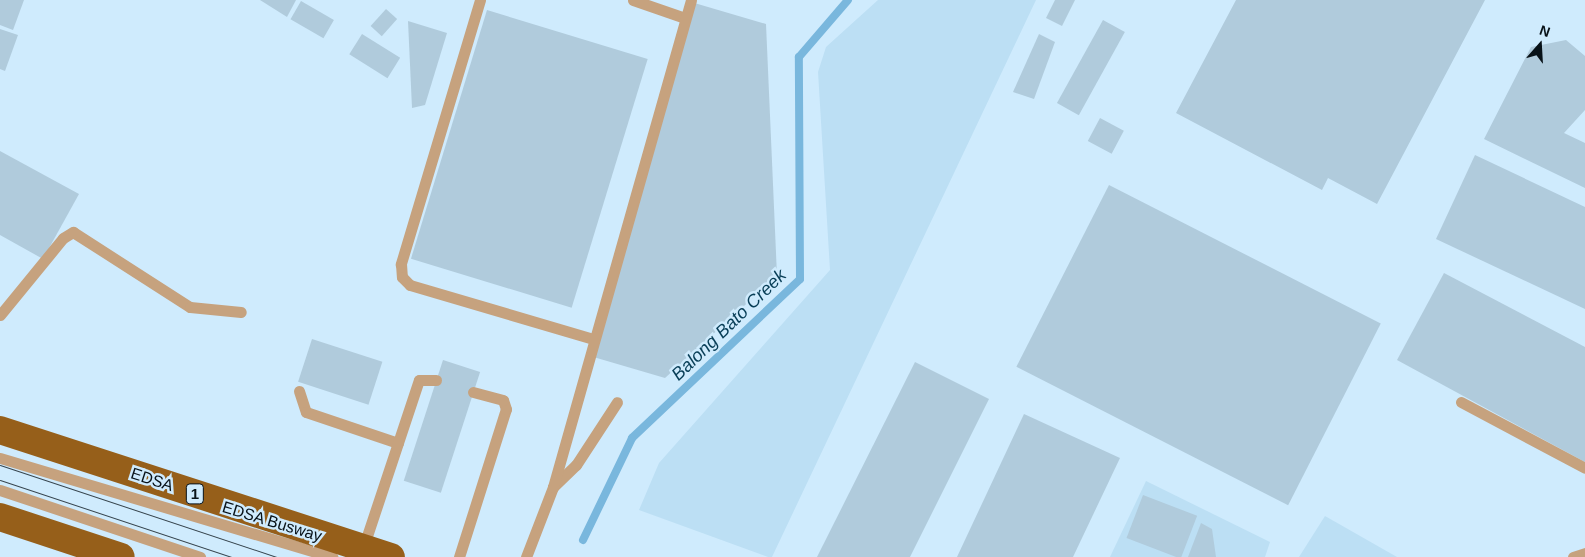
<!DOCTYPE html>
<style>
body{margin:0}
#map{position:relative;width:1585px;height:557px;overflow:hidden;background:#cfebfd;font-family:Helvetica,sans-serif}
div>[style]{position:absolute}
.built>*{inset:0;background:#bcdff4}
.stream>*{height:8px;margin:-4px;padding:0 4px;transform-origin:4px;border-radius:4px;background:#79b7dd}
.building>*{inset:0;background:#b0cbdc;transform-origin:0 0}
.service>*{height:11px;margin:-5.5px;padding:0 5.5px;transform-origin:5.5px;border-radius:5.5px;background:#c6a27e}
.trunk>*{height:28px;margin:-14px;padding:0 14px;transform-origin:14px;border-radius:14px;background:#965f1a}
.tram>*{height:1px;margin:-0.5px;padding:0 0.5px;transform-origin:0.5px;border-radius:0.5px;background:#36444d}
span{translate:-50% -50%;white-space:nowrap;text-align:center;line-height:1.15;-webkit-text-stroke:5px #cfebfd;paint-order:stroke}
.shield-label span{padding:1px 4px;background:#cfebfd;border:1px solid;border-radius:4px;-webkit-text-stroke-width:0}
.shield-label{font-size:15px;color:#081218;font-weight:700}
.street-label{font-size:16px;color:#081218}
.water-label{font-size:18px;color:#083e57;font-style:italic}
.north{position:absolute;left:1515px;top:20px;width:50px;height:50px;-webkit-text-stroke:4px #cfebfd;paint-order:stroke;rotate:19deg;font-size:14px;font-weight:700;line-height:20px;text-align:center;color:#081218}
.north::after{content:'';display:block;margin:auto;width:18px;height:22px;background:#081218;clip-path:polygon(50% 0,100% 100%,50% 72%,0 100%)}
</style>
<div id="map">
<div class="built">
<i style="clip-path:polygon(878px 0,1036px 0,772px 557px,768px 557px,639px 510px,659px 463px,830px 270px,818px 72px,826px 47px)"></i>
<i style="clip-path:polygon(1146px 481px,1270px 542px,1265px 557px,1110px 557px)"></i>
<i style="clip-path:polygon(1325px 516px,1397px 557px,1299px 557px)"></i>
</div>
<div class="stream">
<i style="left:583px;top:540px;width:113px;rotate:-64.3deg"></i>
<i style="left:632px;top:438px;width:231px;rotate:-43.4deg"></i>
<i style="left:800px;top:279px;width:222px;rotate:-90.3deg"></i>
<i style="left:799px;top:57px;width:75px;rotate:-49.3deg"></i>
</div>
<div class="building">
<i style="clip-path:polygon(0 0,24px 0,13px 30px,0 25px)"></i>
<i style="clip-path:polygon(260px 0,296px 0,287px 17px)"></i>
<i style="clip-path:polygon(1055px 0,1075px 0,1062px 26px,1046px 18px)"></i>
<i style="clip-path:polygon(1236px 0,1485px 0,1377px 204px,1328px 178px,1322px 190px,1176px 113px)"></i>
<i style="left:301px;top:1px;width:38px;height:21px;rotate:30deg"></i>
<i style="clip-path:polygon(691px 2px,766px 24px,777px 276px,665px 378px,590px 356px)"></i>
<i style="left:386px;top:9px;width:15px;height:23px;rotate:42deg"></i>
<i style="left:487px;top:10px;width:168px;height:260px;rotate:17deg"></i>
<i style="left:1103px;top:20px;width:25px;height:95px;rotate:29deg"></i>
<i style="clip-path:polygon(408px 21px,447px 33px,425px 105px,412px 108px)"></i>
<i style="clip-path:polygon(0 29px,18px 35px,5px 71px,0 69px)"></i>
<i style="left:362px;top:34px;width:45px;height:24px;rotate:32deg"></i>
<i style="clip-path:polygon(1039px 34px,1055px 42px,1034px 99px,1013px 92px)"></i>
<i style="clip-path:polygon(1566px 40px,1585px 56px,1585px 110px,1564px 133px,1585px 143px,1585px 188px,1484px 139px,1531px 47px)"></i>
<i style="left:1100px;top:118px;width:27px;height:26px;rotate:28deg"></i>
<i style="clip-path:polygon(0 151px,79px 194px,43px 259px,0 235px)"></i>
<i style="clip-path:polygon(1475px 155px,1585px 207px,1585px 309px,1436px 239px)"></i>
<i style="left:1109px;top:185px;width:305px;height:204px;rotate:27deg"></i>
<i style="clip-path:polygon(1444px 273px,1585px 347px,1585px 462px,1397px 360px)"></i>
<i style="left:312px;top:339px;width:74px;height:45px;rotate:18deg"></i>
<i style="left:443px;top:360px;width:39px;height:127px;rotate:18deg"></i>
<i style="clip-path:polygon(915px 362px,989px 399px,910px 557px,817px 557px)"></i>
<i style="clip-path:polygon(1024px 414px,1120px 458px,1073px 557px,957px 557px)"></i>
<i style="left:1143px;top:495px;width:58px;height:46px;rotate:21deg"></i>
<i style="clip-path:polygon(1201px 523px,1212px 529px,1216px 557px,1188px 557px)"></i>
</div>
<div class="service">
<i style="left:480px;top:0;width:276px;rotate:106.7deg"></i>
<i style="left:401px;top:264px;width:13px;rotate:86deg"></i>
<i style="left:402px;top:277px;width:11px;rotate:45deg"></i>
<i style="left:410px;top:285px;width:191px;rotate:16.4deg"></i>
<i style="left:633px;top:0;width:55px;rotate:19.1deg"></i>
<i style="left:0;top:315px;width:99px;rotate:-50.7deg"></i>
<i style="left:63px;top:238px;width:12px;rotate:-31deg"></i>
<i style="left:73px;top:232px;width:139px;rotate:32.7deg"></i>
<i style="left:190px;top:307px;width:51px;rotate:5.6deg"></i>
<i style="left:299px;top:391px;width:22px;rotate:72deg"></i>
<i style="left:306px;top:412px;width:97px;rotate:18.6deg"></i>
<i style="left:1461px;top:402px;width:140px;rotate:28deg"></i>
<i style="left:0;top:458px;width:347px;rotate:16.6deg"></i>
<i style="left:553px;top:487px;width:32px;rotate:-44deg"></i>
<i style="left:576px;top:465px;width:75px;rotate:-56.9deg"></i>
<i style="left:0;top:490px;width:211px;rotate:18.5deg"></i>
<i style="left:363px;top:548px;width:177px;rotate:-71.6deg"></i>
<i style="left:419px;top:380px;width:17px"></i>
<i style="left:459px;top:557px;width:155px;rotate:-72.4deg"></i>
<i style="left:506px;top:409px;width:9px;rotate:-108deg"></i>
<i style="left:503px;top:400px;width:31px;rotate:-165deg"></i>
<i style="left:526px;top:557px;width:75px;rotate:-68.9deg"></i>
<i style="left:553px;top:487px;width:506px;rotate:-74.18deg"></i>
<i style="left:1573px;top:557px;width:13px;rotate:-18deg"></i>
</div>
<div class="trunk">
<i style="left:0;top:430px;width:411px;rotate:18deg"></i>
<i style="left:0;top:517px;width:127px;rotate:18.3deg"></i>
</div>
<div class="tram">
<i style="left:0;top:465px;width:292px;rotate:18.4deg"></i>
<i style="left:0;top:480px;width:244px;rotate:18.4deg"></i>
</div>
<div class="shield-label">
<span style="left:195px;top:494px">1</span>
</div>
<div class="street-label">
<span style="left:152px;top:480px;rotate:18deg">EDSA</span>
<span style="left:272px;top:522px;rotate:17deg">EDSA Busway</span>
</div>
<div class="water-label">
<span style="left:729px;top:325px;rotate:-44deg">Balong Bato Creek</span>
</div>
<div class="north">N</div>
</div>
